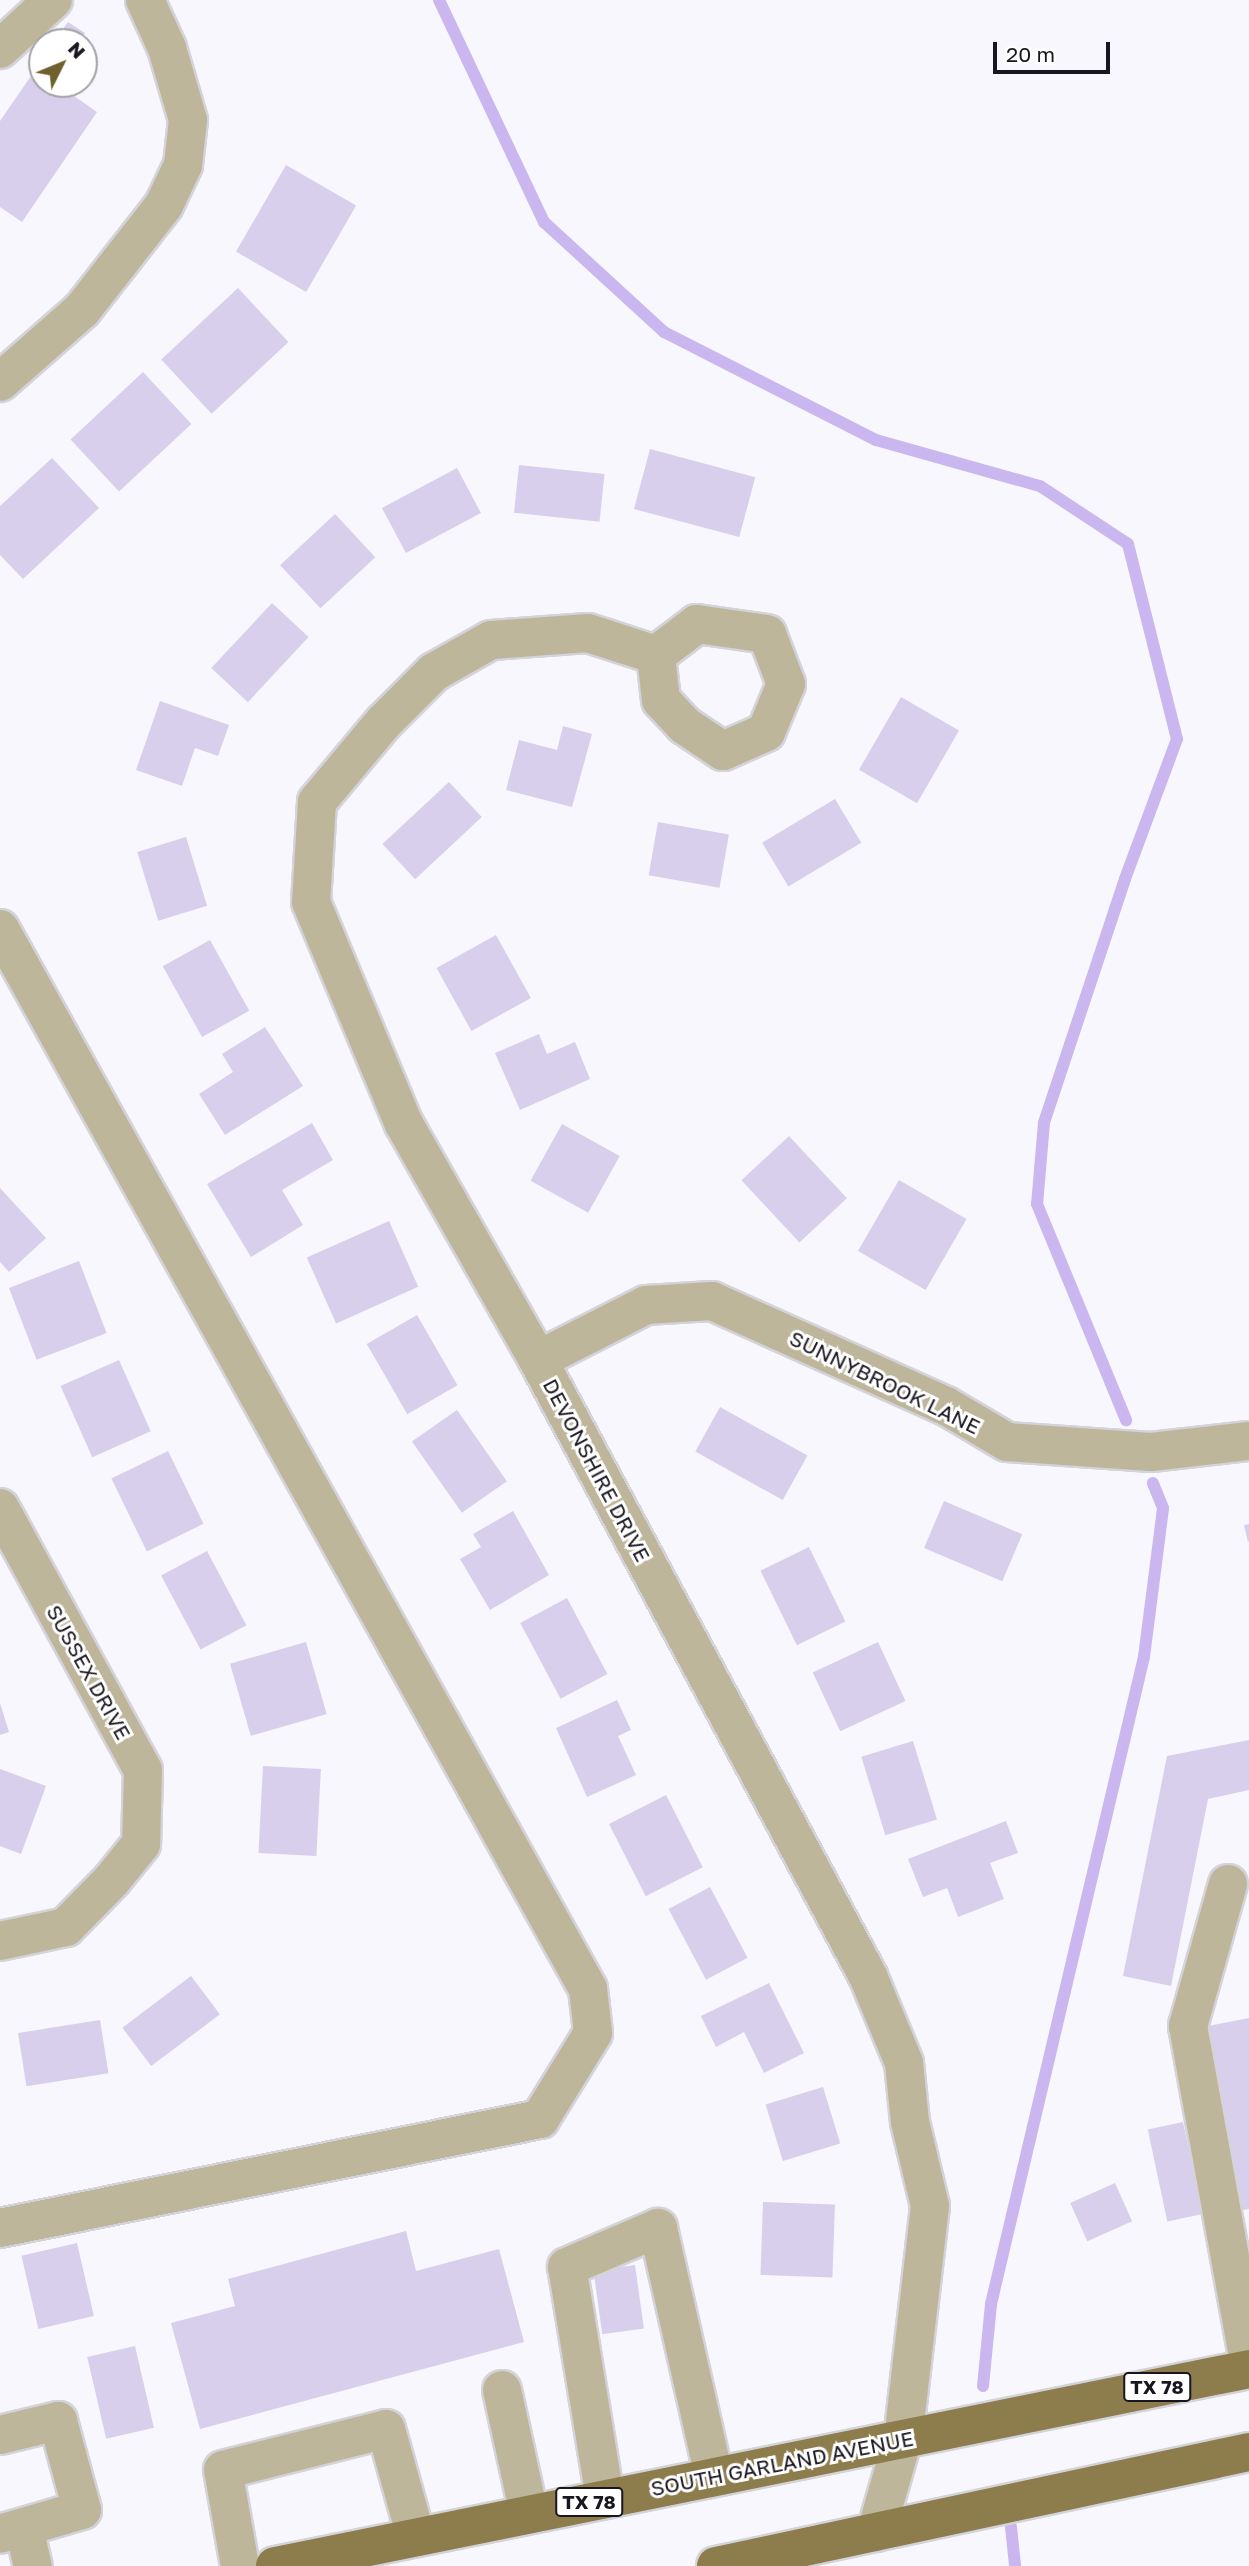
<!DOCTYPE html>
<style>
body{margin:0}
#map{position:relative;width:1249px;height:2566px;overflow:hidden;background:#f8f7fd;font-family:"Golos Text",sans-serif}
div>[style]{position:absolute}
.stream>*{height:12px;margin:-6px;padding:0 6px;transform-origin:6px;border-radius:6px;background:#cbb7f0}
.building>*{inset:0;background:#d8cfec;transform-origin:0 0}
.roads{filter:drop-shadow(2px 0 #d4d3da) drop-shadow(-2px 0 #d4d3da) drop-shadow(0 2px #d4d3da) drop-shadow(0 -2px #d4d3da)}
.minor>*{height:38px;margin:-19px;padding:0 19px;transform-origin:19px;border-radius:19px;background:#beb69b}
.major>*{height:38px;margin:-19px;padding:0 19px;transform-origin:19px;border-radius:19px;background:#8d7d4c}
span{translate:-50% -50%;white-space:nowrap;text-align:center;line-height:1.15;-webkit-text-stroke:6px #fff;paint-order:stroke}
.shield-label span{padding:2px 5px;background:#fff;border:2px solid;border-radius:5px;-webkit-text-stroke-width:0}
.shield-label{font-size:19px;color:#191620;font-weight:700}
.street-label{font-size:21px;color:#191620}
.north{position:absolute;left:28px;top:28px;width:70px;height:70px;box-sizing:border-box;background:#fff;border:2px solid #a3a2a6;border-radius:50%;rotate:47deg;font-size:19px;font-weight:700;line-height:28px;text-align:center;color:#191620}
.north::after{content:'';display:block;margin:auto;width:24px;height:32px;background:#70602e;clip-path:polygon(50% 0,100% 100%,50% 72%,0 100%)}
.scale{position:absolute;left:993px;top:42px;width:117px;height:32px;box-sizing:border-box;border:4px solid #191620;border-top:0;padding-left:9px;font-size:21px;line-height:24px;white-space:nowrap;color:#191620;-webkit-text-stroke:5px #fff;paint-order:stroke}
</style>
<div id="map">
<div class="stream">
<i style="left:439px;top:0;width:246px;rotate:64.7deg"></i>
<i style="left:544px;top:222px;width:163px;rotate:42.5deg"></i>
<i style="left:664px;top:332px;width:238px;rotate:27deg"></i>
<i style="left:876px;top:440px;width:170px;rotate:15.7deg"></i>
<i style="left:1040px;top:486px;width:105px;rotate:33.4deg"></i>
<i style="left:1128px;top:544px;width:201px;rotate:75.9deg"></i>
<i style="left:1177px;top:739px;width:149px;rotate:110.4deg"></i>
<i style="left:1125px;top:879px;width:257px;rotate:108.4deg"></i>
<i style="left:1044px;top:1123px;width:81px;rotate:94.9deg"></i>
<i style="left:1037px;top:1204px;width:234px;rotate:67.6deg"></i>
<i style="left:983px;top:2386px;width:82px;rotate:-84.4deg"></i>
<i style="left:991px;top:2304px;width:665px;rotate:-76.7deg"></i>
<i style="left:1144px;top:1657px;width:150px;rotate:-82.7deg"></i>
<i style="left:1163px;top:1508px;width:27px;rotate:-112deg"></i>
<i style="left:1011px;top:2527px;width:39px;rotate:84deg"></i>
</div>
<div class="building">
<i style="clip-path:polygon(68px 22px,85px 33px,79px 42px,54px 42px)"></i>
<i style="clip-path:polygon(42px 60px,42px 84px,57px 84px,97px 112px,22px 222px,0 207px,0 121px)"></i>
<i style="left:286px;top:165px;width:81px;height:100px;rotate:30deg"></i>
<i style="left:238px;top:288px;width:74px;height:105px;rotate:47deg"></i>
<i style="left:143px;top:372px;width:71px;height:99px;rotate:47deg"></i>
<i style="left:650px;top:449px;width:109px;height:62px;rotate:15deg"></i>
<i style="clip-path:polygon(52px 458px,99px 508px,23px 579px,0 555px,0 506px)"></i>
<i style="left:519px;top:465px;width:86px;height:48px;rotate:6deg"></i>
<i style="left:457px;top:468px;width:51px;height:85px;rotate:62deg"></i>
<i style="left:335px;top:514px;width:59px;height:75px;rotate:47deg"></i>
<i style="left:272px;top:603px;width:50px;height:89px;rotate:43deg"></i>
<i style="left:901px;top:697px;width:67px;height:84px;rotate:30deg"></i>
<i style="clip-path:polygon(160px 701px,229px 725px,218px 756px,195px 748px,182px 786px,136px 770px)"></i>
<i style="clip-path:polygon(563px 726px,592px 734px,572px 807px,506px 790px,519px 740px,557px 750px)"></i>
<i style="left:449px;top:782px;width:48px;height:91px;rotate:47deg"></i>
<i style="left:835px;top:799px;width:51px;height:85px;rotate:59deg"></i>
<i style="left:658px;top:822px;width:72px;height:54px;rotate:10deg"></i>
<i style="left:186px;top:837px;width:72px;height:51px;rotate:73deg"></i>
<i style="left:496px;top:935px;width:72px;height:68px;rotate:61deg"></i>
<i style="left:210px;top:940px;width:81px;height:54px;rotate:61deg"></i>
<i style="clip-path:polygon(265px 1027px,303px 1086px,225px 1135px,199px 1094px,233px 1072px,222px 1054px)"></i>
<i style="clip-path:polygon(539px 1034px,547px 1054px,575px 1042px,590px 1079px,520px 1110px,495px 1053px)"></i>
<i style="clip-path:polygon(312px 1123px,333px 1160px,282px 1190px,303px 1225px,251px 1257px,207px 1184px)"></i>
<i style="left:562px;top:1124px;width:66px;height:65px;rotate:29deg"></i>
<i style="left:789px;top:1136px;width:85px;height:65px;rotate:47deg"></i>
<i style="left:899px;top:1180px;width:78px;height:82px;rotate:30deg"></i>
<i style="clip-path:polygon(0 1188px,46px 1238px,9px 1272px,0 1262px)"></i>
<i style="left:389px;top:1221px;width:72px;height:90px;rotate:66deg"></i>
<i style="left:79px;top:1261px;width:77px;height:75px;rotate:69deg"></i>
<i style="left:417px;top:1315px;width:81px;height:58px;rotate:60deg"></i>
<i style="left:119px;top:1360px;width:78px;height:64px;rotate:66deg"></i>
<i style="left:720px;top:1407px;width:100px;height:51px;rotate:29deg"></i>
<i style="left:457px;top:1410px;width:87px;height:55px;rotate:55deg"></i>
<i style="left:168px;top:1451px;width:81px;height:63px;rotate:64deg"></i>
<i style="left:944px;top:1501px;width:85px;height:51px;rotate:23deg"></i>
<i style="clip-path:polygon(513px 1511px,549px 1575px,490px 1610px,460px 1559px,481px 1547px,473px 1534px)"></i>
<i style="clip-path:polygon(1249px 1524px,1249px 1541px,1248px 1542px,1244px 1525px)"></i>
<i style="left:809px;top:1547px;width:83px;height:54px;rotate:64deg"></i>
<i style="left:207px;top:1551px;width:84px;height:52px;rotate:62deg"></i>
<i style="left:567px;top:1598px;width:86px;height:53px;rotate:62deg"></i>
<i style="left:306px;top:1642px;width:75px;height:79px;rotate:74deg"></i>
<i style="left:878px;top:1642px;width:65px;height:72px;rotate:65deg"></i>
<i style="clip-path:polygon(617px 1700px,631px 1730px,618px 1736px,636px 1775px,587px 1797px,556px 1728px)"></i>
<i style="clip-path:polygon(0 1703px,9px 1732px,0 1735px)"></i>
<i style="clip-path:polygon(1249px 1740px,1249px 1790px,1208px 1799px,1171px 1986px,1123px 1976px,1167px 1756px)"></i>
<i style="left:913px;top:1741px;width:82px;height:54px;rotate:73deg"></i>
<i style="left:263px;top:1766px;width:58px;height:87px;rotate:3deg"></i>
<i style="clip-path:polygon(0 1769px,46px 1786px,21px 1854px,0 1846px)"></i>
<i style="left:666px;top:1795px;width:81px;height:64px;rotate:63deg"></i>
<i style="clip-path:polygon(1006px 1821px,1018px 1853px,990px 1863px,1004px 1899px,958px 1917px,947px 1888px,923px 1897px,908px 1859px)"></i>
<i style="left:710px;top:1887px;width:80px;height:47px;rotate:62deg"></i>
<i style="left:191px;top:1976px;width:48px;height:86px;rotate:53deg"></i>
<i style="clip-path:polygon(769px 1983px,804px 2053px,764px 2073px,744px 2032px,716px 2047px,701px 2016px)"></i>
<i style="clip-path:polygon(1249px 2018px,1249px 2209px,1232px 2212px,1198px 2028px)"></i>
<i style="left:100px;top:2020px;width:54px;height:83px;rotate:81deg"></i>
<i style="left:823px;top:2087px;width:59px;height:60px;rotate:73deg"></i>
<i style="left:1183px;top:2122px;width:94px;height:36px;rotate:78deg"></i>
<i style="left:1115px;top:2183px;width:42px;height:49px;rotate:66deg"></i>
<i style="left:763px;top:2202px;width:72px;height:73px;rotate:2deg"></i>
<i style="clip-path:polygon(406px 2231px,416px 2271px,499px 2249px,524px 2342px,200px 2429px,171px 2323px,235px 2306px,228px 2279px)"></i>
<i style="left:77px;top:2243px;width:75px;height:57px;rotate:77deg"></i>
<i style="left:635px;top:2265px;width:64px;height:42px;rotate:82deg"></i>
<i style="left:135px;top:2346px;width:84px;height:49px;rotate:77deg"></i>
</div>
<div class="roads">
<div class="minor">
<i style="left:0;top:49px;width:72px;rotate:-42.8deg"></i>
<i style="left:0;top:382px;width:109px;rotate:-41.3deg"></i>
<i style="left:82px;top:310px;width:133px;rotate:-52deg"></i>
<i style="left:164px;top:205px;width:44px;rotate:-64.6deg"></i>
<i style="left:183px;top:165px;width:45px;rotate:-83.7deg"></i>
<i style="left:188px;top:120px;width:75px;rotate:-106.3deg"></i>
<i style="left:167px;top:48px;width:53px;rotate:-114.6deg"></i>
<i style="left:656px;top:655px;width:45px;rotate:83.7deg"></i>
<i style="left:661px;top:700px;width:34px;rotate:47deg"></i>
<i style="left:684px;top:725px;width:47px;rotate:33.7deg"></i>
<i style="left:723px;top:751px;width:47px;rotate:-23.8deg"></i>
<i style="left:766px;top:732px;width:52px;rotate:-67.4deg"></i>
<i style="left:786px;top:684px;width:53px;rotate:-110.8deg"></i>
<i style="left:767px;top:634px;width:71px;rotate:-171.9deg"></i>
<i style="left:697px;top:624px;width:51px;rotate:142.9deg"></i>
<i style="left:656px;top:655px;width:71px;rotate:-162.1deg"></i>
<i style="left:588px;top:633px;width:97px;rotate:175.9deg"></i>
<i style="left:491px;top:640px;width:65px;rotate:150.7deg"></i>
<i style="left:434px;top:672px;width:72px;rotate:135deg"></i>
<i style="left:383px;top:723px;width:103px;rotate:129.9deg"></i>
<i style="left:317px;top:802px;width:100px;rotate:93.4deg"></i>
<i style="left:311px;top:902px;width:241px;rotate:67.3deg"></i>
<i style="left:404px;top:1124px;width:271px;rotate:60.4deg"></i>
<i style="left:538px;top:1360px;width:699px;rotate:61.82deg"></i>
<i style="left:868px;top:1976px;width:94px;rotate:67.5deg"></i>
<i style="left:904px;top:2063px;width:59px;rotate:84.2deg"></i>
<i style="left:910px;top:2122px;width:86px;rotate:76.6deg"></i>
<i style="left:930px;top:2206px;width:234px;rotate:96.6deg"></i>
<i style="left:903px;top:2438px;width:98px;rotate:106deg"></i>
<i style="left:0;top:929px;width:1212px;rotate:60.98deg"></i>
<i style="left:588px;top:1989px;width:44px;rotate:83.5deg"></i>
<i style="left:593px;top:2033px;width:101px;rotate:121.6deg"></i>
<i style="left:540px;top:2119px;width:551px;rotate:168.59deg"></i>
<i style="left:538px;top:1360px;width:121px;rotate:-27deg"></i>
<i style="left:646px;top:1305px;width:66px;rotate:-3.5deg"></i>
<i style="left:712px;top:1301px;width:256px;rotate:24.2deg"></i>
<i style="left:946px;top:1406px;width:71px;rotate:30.5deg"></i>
<i style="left:1007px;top:1442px;width:144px;rotate:4deg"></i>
<i style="left:1151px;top:1452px;width:99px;rotate:-6.4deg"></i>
<i style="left:0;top:1508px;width:298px;rotate:61.4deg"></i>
<i style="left:143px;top:1770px;width:74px;rotate:91.5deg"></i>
<i style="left:141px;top:1844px;width:46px;rotate:128.9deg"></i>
<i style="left:112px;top:1880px;width:66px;rotate:134.4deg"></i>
<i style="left:66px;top:1927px;width:67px;rotate:168deg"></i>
<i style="left:1228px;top:1884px;width:148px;rotate:105.7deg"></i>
<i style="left:1188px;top:2026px;width:342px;rotate:79.7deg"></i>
<i style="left:502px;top:2390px;width:127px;rotate:77.7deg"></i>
<i style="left:0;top:2435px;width:60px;rotate:-13.6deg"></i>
<i style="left:58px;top:2421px;width:92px;rotate:74.9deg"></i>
<i style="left:82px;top:2510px;width:85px;rotate:163.7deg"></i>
<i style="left:605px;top:2498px;width:234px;rotate:-99.3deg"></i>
<i style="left:567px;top:2267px;width:99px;rotate:-23.2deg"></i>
<i style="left:658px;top:2228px;width:255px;rotate:77.3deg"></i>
<i style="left:24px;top:2528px;width:39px;rotate:77deg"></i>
<i style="left:240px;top:2566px;width:97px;rotate:-100deg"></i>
<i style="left:223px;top:2470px;width:168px;rotate:-14.1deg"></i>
<i style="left:386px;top:2429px;width:112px;rotate:74.5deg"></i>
</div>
<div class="major">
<i style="left:275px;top:2566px;width:994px;rotate:-11.43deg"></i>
<i style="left:716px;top:2566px;width:545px;rotate:-12.07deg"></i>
</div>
</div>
<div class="shield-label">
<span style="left:1157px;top:2387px">TX 78</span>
<span style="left:589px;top:2502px">TX 78</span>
</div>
<div class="street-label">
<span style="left:885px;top:1382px;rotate:26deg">SUNNYBROOK LANE</span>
<span style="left:597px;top:1470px;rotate:62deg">DEVONSHIRE DRIVE</span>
<span style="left:89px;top:1672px;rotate:61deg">SUSSEX DRIVE</span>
<span style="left:782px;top:2463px;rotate:-11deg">SOUTH GARLAND AVENUE</span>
</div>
<div class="north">N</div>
<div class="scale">20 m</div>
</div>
